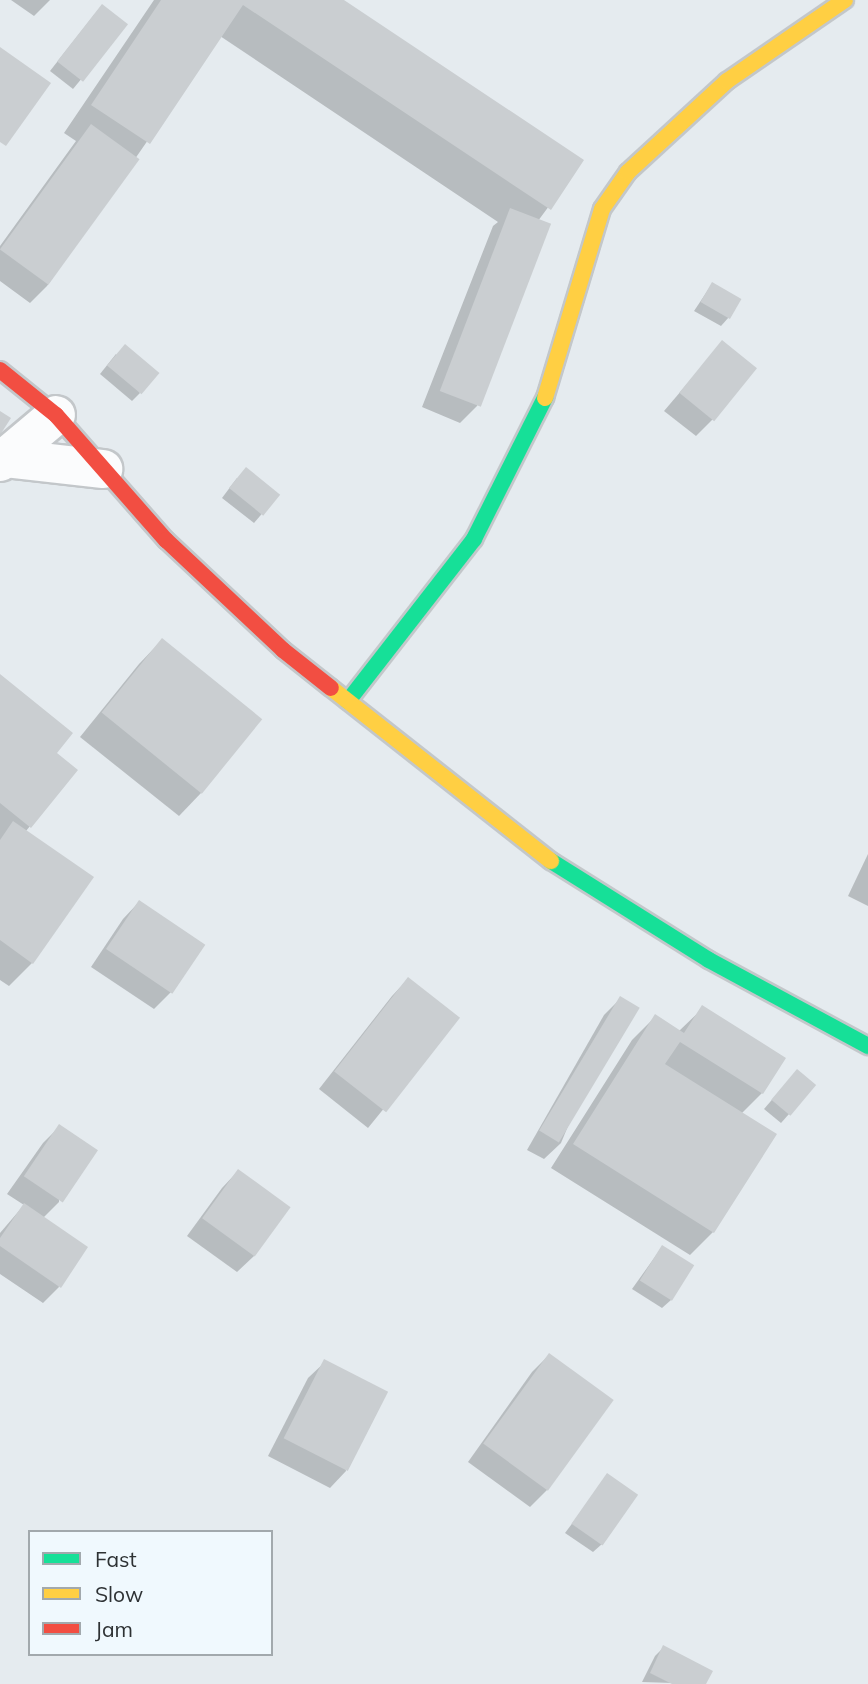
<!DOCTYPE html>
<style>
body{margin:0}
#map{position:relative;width:868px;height:1684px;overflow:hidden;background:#e5ebef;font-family:Mulish,sans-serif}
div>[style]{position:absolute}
.shadow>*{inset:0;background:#0003}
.building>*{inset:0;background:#caced1;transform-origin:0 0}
.roads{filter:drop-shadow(2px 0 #c3c7ca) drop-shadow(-2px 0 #c3c7ca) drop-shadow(0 2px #c3c7ca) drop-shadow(0 -2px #c3c7ca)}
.street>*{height:38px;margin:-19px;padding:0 19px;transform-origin:19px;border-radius:19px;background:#fbfcfd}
.fast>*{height:16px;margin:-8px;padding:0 8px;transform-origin:8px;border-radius:8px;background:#16e098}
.slow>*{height:16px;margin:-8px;padding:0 8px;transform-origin:8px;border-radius:8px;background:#ffcf43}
.jam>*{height:16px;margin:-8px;padding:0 8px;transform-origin:8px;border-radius:8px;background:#f24e42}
span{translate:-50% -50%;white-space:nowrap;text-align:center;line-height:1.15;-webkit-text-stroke:5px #f0f9fe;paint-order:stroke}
.legend{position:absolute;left:28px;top:1530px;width:245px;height:126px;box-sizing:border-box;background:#f0f9fe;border:2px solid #a2a9ad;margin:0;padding:9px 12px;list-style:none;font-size:21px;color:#2e3234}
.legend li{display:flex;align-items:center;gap:14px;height:35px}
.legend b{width:35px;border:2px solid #a2a9ad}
</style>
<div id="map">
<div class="shadow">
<i style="clip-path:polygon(11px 0,50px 0,34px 16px)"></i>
<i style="clip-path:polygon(154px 0,341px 0,582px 161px,538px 221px,477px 406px,460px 423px,422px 407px,493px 226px,498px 222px,220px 36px,47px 286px,30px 303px,0 281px,0 246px,76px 141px,64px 133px)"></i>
<i style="clip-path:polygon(94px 15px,126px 25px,73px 89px,50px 71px)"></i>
<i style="clip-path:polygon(712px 284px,729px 317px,721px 326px,694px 311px)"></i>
<i style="clip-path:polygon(722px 343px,713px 419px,696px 436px,664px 411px)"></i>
<i style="clip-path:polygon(116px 354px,140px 393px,132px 401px,100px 374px)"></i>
<i style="clip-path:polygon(237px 478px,278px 495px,254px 523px,222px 498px)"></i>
<i style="clip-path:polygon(162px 640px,202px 792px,179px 816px,80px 737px,139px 664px)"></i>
<i style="clip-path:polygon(0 676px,55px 754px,75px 770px,26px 831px,32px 963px,9px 986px,0 980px)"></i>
<i style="clip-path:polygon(868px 854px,868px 906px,848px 896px)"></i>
<i style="clip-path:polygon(139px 902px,171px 992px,154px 1009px,91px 967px,123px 919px)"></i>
<i style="clip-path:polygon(408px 979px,458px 1017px,368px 1128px,319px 1089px,392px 996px)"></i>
<i style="clip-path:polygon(621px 998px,561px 1143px,544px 1159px,527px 1150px,604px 1015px)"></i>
<i style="clip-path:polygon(703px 1008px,762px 1093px,741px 1114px,713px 1232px,690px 1255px,551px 1168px,632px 1040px,655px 1017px,679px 1031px)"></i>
<i style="clip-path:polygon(789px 1080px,789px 1114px,781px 1123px,764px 1109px)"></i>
<i style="clip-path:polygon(60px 1126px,59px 1202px,43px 1218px,59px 1287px,43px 1303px,0 1274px,0 1233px,24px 1205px,7px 1194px,43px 1143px)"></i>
<i style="clip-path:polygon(238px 1171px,254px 1256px,237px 1272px,187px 1236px,222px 1188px)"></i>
<i style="clip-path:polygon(662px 1247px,671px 1300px,662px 1308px,632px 1289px)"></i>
<i style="clip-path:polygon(549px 1355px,547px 1490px,530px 1507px,468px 1462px,532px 1372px)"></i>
<i style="clip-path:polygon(325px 1362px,346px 1471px,330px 1488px,268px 1456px,308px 1378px)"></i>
<i style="clip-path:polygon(608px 1476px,602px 1544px,593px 1552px,565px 1533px)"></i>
<i style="clip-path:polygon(664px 1647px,704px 1684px,642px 1682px,655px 1656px)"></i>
</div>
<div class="building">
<i style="clip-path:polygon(161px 0,344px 0,584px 160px,551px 210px,243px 5px,150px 144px,91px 105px)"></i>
<i style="left:102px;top:4px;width:33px;height:73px;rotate:38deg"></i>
<i style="clip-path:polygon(0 47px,51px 83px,6px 146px,0 142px)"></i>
<i style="left:91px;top:124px;width:60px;height:155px;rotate:36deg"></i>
<i style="left:510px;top:208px;width:44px;height:196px;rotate:21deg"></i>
<i style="left:712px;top:282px;width:34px;height:23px;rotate:30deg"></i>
<i style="left:722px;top:340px;width:45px;height:68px;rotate:39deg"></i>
<i style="left:125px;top:344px;width:45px;height:28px;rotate:40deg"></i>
<i style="clip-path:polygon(0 411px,11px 418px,0 435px)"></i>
<i style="left:246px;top:467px;width:44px;height:27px;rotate:39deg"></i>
<i style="left:162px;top:638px;width:129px;height:96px;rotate:39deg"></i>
<i style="clip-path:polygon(0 674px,73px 733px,57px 753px,78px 770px,31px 828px,0 803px)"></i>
<i style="clip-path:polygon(13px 821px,94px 877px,33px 964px,0 940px,0 840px)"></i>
<i style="left:139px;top:900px;width:80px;height:59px;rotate:34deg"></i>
<i style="left:408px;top:977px;width:66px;height:120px;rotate:38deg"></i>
<i style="left:620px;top:996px;width:23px;height:157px;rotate:31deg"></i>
<i style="clip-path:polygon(702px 1005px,786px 1058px,763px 1094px,680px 1042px,665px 1064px,777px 1134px,714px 1233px,573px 1144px,655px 1014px,684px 1033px)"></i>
<i style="left:797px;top:1069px;width:25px;height:40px;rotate:40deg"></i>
<i style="left:59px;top:1124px;width:47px;height:63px;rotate:34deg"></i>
<i style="left:238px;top:1169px;width:65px;height:61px;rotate:36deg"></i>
<i style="clip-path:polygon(24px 1203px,88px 1247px,61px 1288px,0 1246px,0 1238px)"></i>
<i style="left:662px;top:1245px;width:38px;height:42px;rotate:32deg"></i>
<i style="left:549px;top:1353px;width:80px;height:112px;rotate:36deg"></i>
<i style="left:324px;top:1359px;width:72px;height:89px;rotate:27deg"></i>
<i style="left:607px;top:1473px;width:38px;height:62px;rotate:35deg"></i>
<i style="clip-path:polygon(663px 1645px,713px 1671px,706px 1684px,672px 1684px,650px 1673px)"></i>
</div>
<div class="roads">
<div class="street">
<i style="left:6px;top:458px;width:98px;rotate:6.5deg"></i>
<i style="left:0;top:462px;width:73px;rotate:-40deg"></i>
</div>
<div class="fast">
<i style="left:348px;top:701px;width:205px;rotate:-52.1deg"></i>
<i style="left:474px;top:539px;width:158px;rotate:-63.3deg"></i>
<i style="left:551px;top:861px;width:186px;rotate:32.1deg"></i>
<i style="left:709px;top:960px;width:181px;rotate:28.4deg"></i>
</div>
<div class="slow">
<i style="left:545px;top:398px;width:197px;rotate:-73.2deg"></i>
<i style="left:602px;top:209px;width:45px;rotate:-54.9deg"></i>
<i style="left:628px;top:172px;width:134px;rotate:-42.6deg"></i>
<i style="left:727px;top:81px;width:143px;rotate:-34.5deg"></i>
<i style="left:331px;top:688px;width:280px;rotate:38.2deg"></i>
</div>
<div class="jam">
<i style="left:0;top:370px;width:72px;rotate:38.8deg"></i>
<i style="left:56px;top:415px;width:167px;rotate:48.7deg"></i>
<i style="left:166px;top:540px;width:161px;rotate:43.2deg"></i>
<i style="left:283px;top:650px;width:61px;rotate:38.4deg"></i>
</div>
</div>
<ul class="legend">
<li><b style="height:9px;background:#16e098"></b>Fast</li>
<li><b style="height:9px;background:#ffcf43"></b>Slow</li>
<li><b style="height:9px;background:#f24e42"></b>Jam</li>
</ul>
</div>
